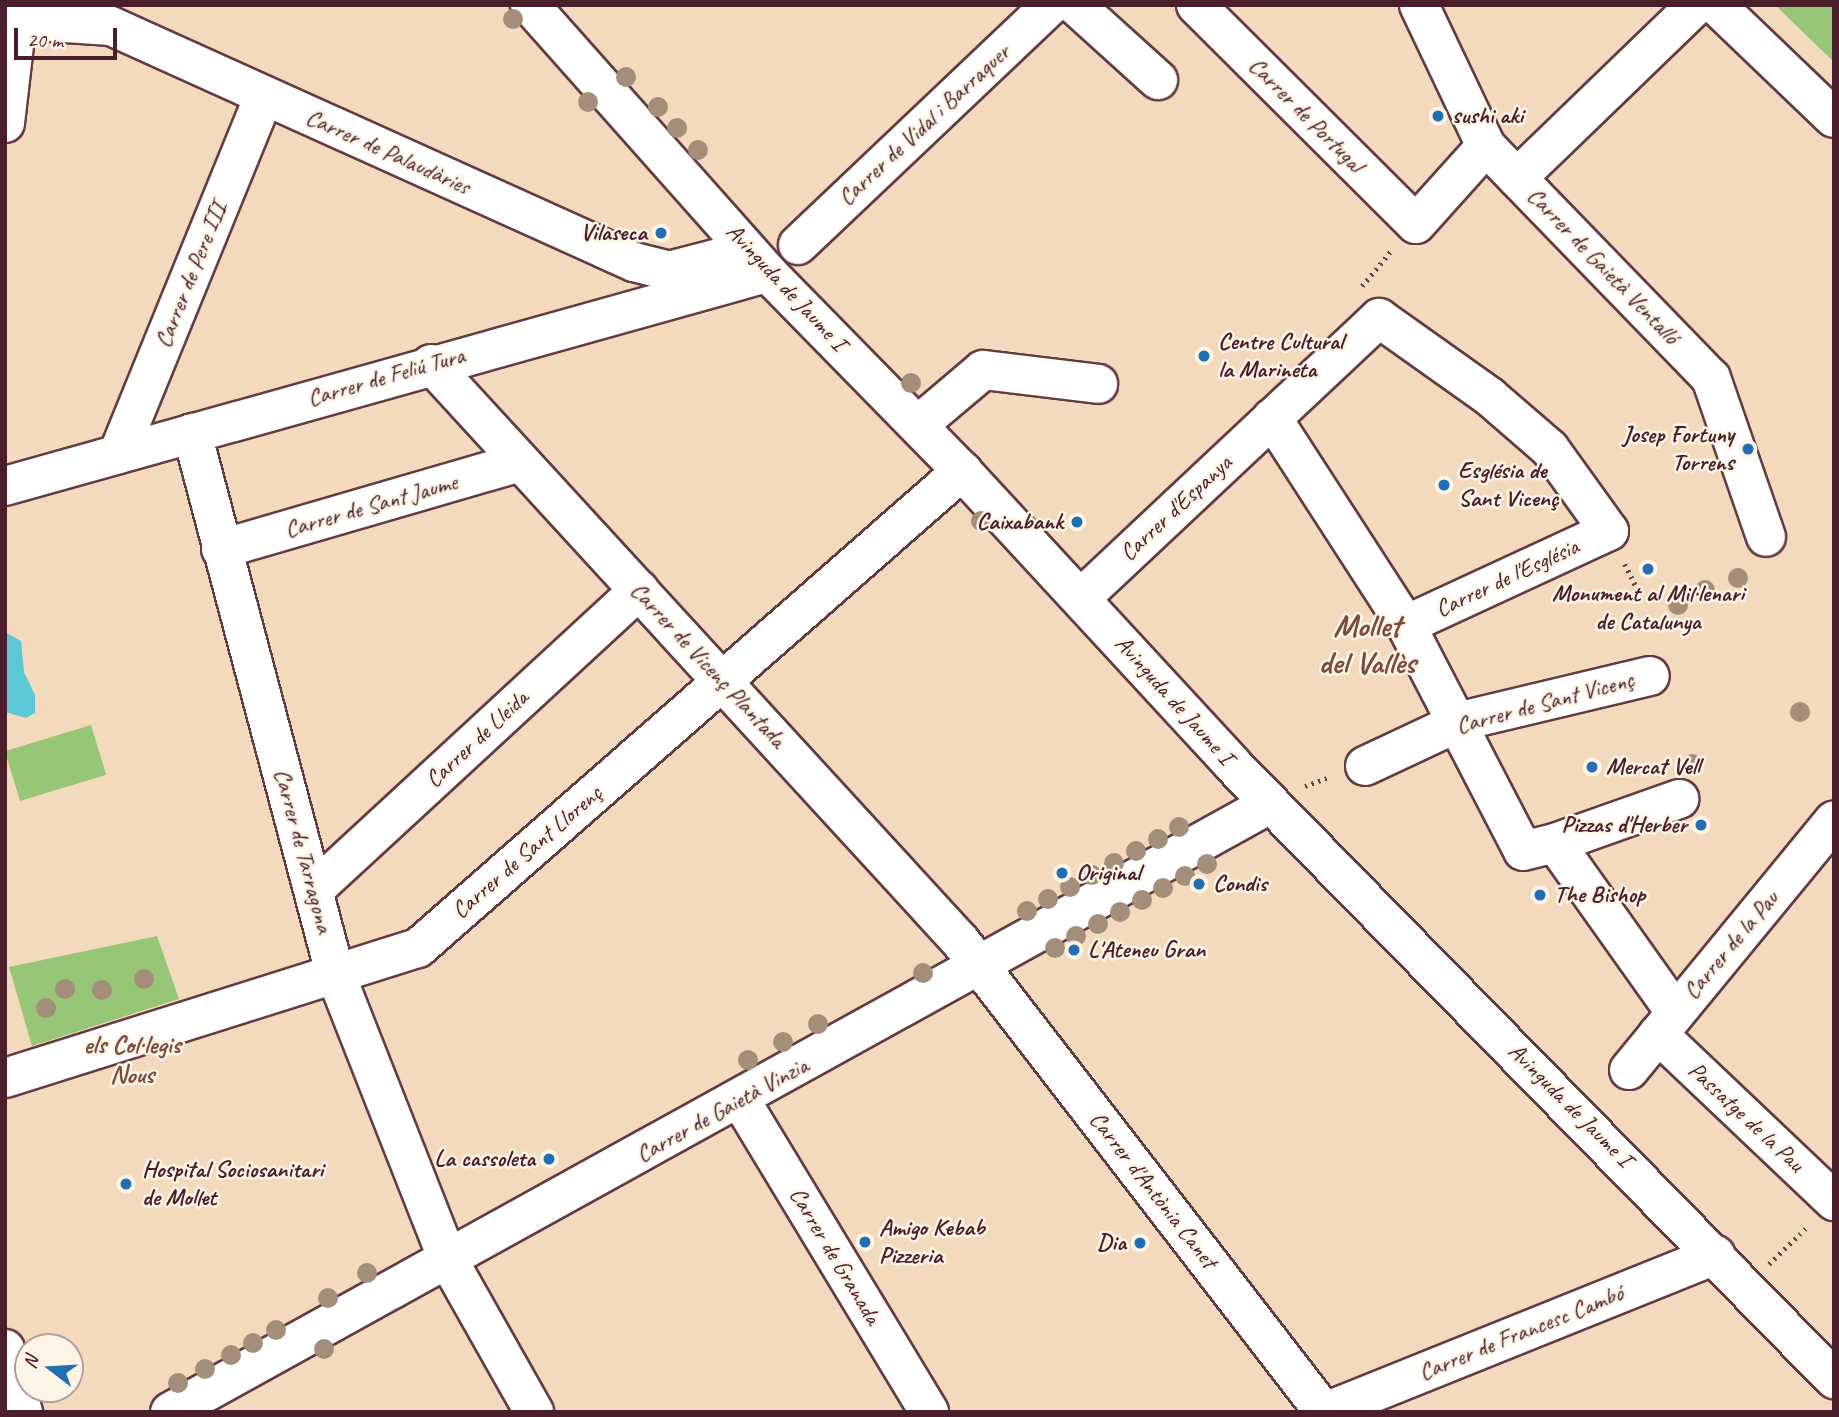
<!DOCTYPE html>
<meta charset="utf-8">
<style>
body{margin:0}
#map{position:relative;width:1839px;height:1417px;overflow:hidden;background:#f4dabc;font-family:Caveat,sans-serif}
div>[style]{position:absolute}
.green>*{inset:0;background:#95c777;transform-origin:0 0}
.water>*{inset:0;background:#5cc7d7}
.path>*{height:4.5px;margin-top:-2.25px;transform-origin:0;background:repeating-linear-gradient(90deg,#643b41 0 2px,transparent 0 7px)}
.roads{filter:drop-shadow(2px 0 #643b41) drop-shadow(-2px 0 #643b41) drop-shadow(0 2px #643b41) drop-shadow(0 -2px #643b41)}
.minor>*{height:38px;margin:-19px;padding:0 19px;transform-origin:19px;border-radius:19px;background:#fff}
.trees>*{width:20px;height:20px;margin:-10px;border-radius:50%;background:#a38f79}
.dots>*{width:19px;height:19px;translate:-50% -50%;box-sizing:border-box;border:4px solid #fcf5e5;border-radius:50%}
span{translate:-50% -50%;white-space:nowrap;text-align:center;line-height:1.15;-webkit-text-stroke:5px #fcf5e5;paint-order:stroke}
.street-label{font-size:24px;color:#4a1f2b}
.poi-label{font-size:24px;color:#4a1f2b;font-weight:700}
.left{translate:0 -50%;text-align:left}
.right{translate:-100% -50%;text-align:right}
.neighbourhood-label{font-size:26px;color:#7b4a40;font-weight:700}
.district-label{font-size:32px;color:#7b4a40;font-weight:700}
.frame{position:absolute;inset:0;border:7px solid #4a1f2b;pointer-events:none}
.north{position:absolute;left:14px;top:1333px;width:70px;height:70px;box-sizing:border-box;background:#fcf5e5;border:2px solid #b59f9b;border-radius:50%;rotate:287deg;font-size:19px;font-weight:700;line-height:28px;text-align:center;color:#4a1f2b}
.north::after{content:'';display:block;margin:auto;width:24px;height:32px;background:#1f6fb2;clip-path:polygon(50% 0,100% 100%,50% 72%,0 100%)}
.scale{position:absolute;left:14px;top:28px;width:103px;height:32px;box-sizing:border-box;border:4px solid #4a1f2b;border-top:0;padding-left:9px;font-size:21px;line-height:24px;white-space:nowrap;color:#4a1f2b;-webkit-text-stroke:5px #fcf5e5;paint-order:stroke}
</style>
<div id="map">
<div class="green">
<i style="clip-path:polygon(1775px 5px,1834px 5px,1834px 62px)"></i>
<i style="left:91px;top:725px;width:52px;height:90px;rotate:73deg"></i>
<i style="clip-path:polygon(157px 936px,179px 999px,32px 1046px,9px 967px)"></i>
</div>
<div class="water">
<i style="clip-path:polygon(5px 632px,21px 641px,24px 672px,35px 695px,35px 713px,26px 718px,5px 712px)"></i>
</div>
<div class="path">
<i style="left:1362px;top:286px;width:45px;rotate:-50.4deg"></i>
<i style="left:1625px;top:564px;width:34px;rotate:64deg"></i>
<i style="left:1305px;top:786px;width:27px;rotate:-20deg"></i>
<i style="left:1769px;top:1264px;width:54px;rotate:-44.3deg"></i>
</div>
<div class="roads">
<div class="minor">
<i style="left:530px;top:5px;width:358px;rotate:48.4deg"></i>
<i style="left:768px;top:273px;width:277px;rotate:45.6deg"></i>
<i style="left:962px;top:471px;width:398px;rotate:47.3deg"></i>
<i style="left:1232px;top:764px;width:861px;rotate:45.61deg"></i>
<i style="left:1075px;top:5px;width:112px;rotate:42.1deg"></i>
<i style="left:1196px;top:5px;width:310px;rotate:44.9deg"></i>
<i style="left:1416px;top:224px;width:105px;rotate:-48.1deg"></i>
<i style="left:1419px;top:5px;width:156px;rotate:64.6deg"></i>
<i style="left:1486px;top:146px;width:323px;rotate:45.9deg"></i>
<i style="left:1711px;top:378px;width:168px;rotate:70.9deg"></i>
<i style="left:1716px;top:5px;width:163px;rotate:43.8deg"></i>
<i style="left:5px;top:19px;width:106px;rotate:3.8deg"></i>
<i style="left:111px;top:26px;width:574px;rotate:24.29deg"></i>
<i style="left:634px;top:262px;width:36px;rotate:14deg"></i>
<i style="left:669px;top:271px;width:63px;rotate:-14.7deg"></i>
<i style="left:730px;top:255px;width:40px;rotate:25deg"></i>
<i style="left:5px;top:123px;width:105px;rotate:-83.4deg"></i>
<i style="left:1517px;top:178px;width:249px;rotate:-44deg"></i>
<i style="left:798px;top:245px;width:349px;rotate:-43.5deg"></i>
<i style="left:431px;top:364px;width:784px;rotate:47.48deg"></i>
<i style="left:961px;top:942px;width:594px;rotate:52.32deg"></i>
<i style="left:1272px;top:418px;width:247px;rotate:57.1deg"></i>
<i style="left:1406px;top:625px;width:254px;rotate:62.6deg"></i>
<i style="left:1523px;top:851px;width:33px;rotate:-14deg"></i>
<i style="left:1555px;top:843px;width:207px;rotate:54.6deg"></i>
<i style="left:918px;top:425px;width:85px;rotate:-40.2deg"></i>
<i style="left:983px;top:370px;width:116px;rotate:6.9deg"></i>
<i style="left:192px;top:433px;width:559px;rotate:75.17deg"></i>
<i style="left:335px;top:973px;width:306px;rotate:68.5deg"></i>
<i style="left:447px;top:1258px;width:177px;rotate:60.5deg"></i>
<i style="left:118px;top:454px;width:386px;rotate:-67.8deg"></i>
<i style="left:5px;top:486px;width:783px;rotate:-15.63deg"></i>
<i style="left:221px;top:549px;width:312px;rotate:-16.2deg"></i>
<i style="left:1081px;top:598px;width:409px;rotate:-43.2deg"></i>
<i style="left:1379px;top:318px;width:136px;rotate:35.4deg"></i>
<i style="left:1490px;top:397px;width:79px;rotate:40.9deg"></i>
<i style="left:1550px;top:449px;width:101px;rotate:54.3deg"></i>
<i style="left:1609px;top:531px;width:224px;rotate:155.2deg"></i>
<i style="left:1365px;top:766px;width:106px;rotate:-25.1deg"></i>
<i style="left:1461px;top:721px;width:194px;rotate:-13.4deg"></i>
<i style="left:1555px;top:843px;width:132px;rotate:-19.5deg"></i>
<i style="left:315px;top:889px;width:441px;rotate:-42.7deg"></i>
<i style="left:1658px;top:1034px;width:243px;rotate:43.5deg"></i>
<i style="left:1629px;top:1070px;width:323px;rotate:-50.6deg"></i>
<i style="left:5px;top:1078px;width:433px;rotate:-17.5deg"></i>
<i style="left:418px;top:948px;width:724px;rotate:-41.25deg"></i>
<i style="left:741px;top:1101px;width:363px;rotate:58.8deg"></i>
<i style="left:5px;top:1349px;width:66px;rotate:74.1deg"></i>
<i style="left:170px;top:1412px;width:1257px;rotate:-28.93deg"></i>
<i style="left:1325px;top:1412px;width:421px;rotate:-21.9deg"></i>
</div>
</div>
<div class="trees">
<i style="left:513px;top:19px"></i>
<i style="left:626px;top:77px"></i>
<i style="left:588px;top:102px"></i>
<i style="left:658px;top:107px"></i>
<i style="left:677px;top:128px"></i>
<i style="left:698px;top:150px"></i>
<i style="left:911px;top:383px"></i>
<i style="left:981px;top:521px"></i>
<i style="left:1738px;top:578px"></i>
<i style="left:1705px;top:590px"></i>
<i style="left:1678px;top:605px"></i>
<i style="left:1800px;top:712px"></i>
<i style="left:1692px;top:764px"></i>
<i style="left:1179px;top:827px"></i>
<i style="left:1158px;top:839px"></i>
<i style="left:1136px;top:851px"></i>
<i style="left:1114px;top:863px"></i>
<i style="left:1207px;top:864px"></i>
<i style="left:1092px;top:875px"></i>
<i style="left:1185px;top:876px"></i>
<i style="left:1070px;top:887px"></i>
<i style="left:1163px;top:888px"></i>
<i style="left:1048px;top:899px"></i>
<i style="left:1142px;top:900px"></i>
<i style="left:1027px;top:911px"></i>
<i style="left:1120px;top:912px"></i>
<i style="left:1098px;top:924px"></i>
<i style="left:1076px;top:936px"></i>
<i style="left:1055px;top:948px"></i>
<i style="left:923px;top:973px"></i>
<i style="left:144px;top:979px"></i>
<i style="left:65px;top:989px"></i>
<i style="left:102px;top:990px"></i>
<i style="left:46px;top:1008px"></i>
<i style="left:818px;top:1024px"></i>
<i style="left:783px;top:1042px"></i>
<i style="left:748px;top:1060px"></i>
<i style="left:367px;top:1273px"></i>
<i style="left:328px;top:1298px"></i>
<i style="left:276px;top:1330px"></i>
<i style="left:253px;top:1343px"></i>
<i style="left:324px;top:1349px"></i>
<i style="left:231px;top:1355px"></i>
<i style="left:205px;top:1369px"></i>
<i style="left:178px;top:1383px"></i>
</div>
<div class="dots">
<i style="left:1438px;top:116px;background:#1f6fb2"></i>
<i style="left:661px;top:233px;background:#1f6fb2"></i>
<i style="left:1204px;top:356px;background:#1f6fb2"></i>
<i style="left:1748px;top:449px;background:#1f6fb2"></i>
<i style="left:1444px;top:485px;background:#1f6fb2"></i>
<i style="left:1077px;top:522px;background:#1f6fb2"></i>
<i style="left:1648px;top:569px;background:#1f6fb2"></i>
<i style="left:1592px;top:767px;background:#1f6fb2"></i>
<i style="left:1701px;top:825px;background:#1f6fb2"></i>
<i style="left:1062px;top:873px;background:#1f6fb2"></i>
<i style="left:1199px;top:884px;background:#1f6fb2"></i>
<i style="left:1540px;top:895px;background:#1f6fb2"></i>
<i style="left:1074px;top:950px;background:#1f6fb2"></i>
<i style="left:549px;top:1159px;background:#1f6fb2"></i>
<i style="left:126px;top:1184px;background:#1f6fb2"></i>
<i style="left:865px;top:1242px;background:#1f6fb2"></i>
<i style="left:1140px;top:1243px;background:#1f6fb2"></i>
</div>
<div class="street-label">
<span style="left:1306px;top:115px;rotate:45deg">Carrer de Portugal</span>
<span style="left:924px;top:125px;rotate:-43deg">Carrer de Vidal i Barraquer</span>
<span style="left:388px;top:152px;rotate:24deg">Carrer de Palaudàries</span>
<span style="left:1603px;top:266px;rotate:46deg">Carrer de Gaietà Ventalló</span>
<span style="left:191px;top:275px;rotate:-68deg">Carrer de Pere III</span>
<span style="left:786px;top:287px;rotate:47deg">Avinguda de Jaume I</span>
<span style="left:386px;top:377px;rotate:-16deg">Carrer de Feliú Tura</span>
<span style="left:371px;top:506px;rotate:-16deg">Carrer de Sant Jaume</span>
<span style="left:1176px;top:508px;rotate:-43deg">Carrer d'Espanya</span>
<span style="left:1507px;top:578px;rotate:-25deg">Carrer de l'Església</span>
<span style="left:708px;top:665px;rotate:47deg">Carrer de Vicenç Plantada</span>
<span style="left:1174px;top:700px;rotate:48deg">Avinguda de Jaume I</span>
<span style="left:1545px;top:703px;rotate:-15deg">Carrer de Sant Vicenç</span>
<span style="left:477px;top:739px;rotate:-43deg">Carrer de Lleida</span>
<span style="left:303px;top:851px;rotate:75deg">Carrer de Tarragona</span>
<span style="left:527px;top:852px;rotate:-41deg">Carrer de Sant Llorenç</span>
<span style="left:1731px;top:945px;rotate:-50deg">Carrer de la Pau</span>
<span style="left:1570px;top:1105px;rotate:45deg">Avinguda de Jaume I</span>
<span style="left:722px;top:1110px;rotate:-29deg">Carrer de Gaietà Vinzia</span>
<span style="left:1746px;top:1117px;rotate:43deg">Passatge de la Pau</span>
<span style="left:1153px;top:1190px;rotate:52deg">Carrer d'Antònia Canet</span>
<span style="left:835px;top:1256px;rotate:59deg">Carrer de Granada</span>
<span style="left:1521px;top:1333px;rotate:-22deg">Carrer de Francesc Cambó</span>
</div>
<div class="poi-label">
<span class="left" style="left:1452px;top:116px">sushi aki</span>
<span class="right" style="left:647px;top:233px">Vilaseca</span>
<span class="left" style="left:1218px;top:356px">Centre Cultural<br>la Marineta</span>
<span class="right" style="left:1734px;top:449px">Josep Fortuny<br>Torrens</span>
<span class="left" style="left:1458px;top:485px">Església de<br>Sant Vicenç</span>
<span class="right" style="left:1063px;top:522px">Caixabank</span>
<span style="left:1648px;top:608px">Monument al Mil·lenari<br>de Catalunya</span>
<span class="left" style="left:1606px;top:767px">Mercat Vell</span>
<span class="right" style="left:1687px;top:825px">Pizzas d'Herber</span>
<span class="left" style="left:1076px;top:873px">Original</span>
<span class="left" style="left:1213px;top:884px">Condis</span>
<span class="left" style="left:1554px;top:895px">The Bishop</span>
<span class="left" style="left:1088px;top:950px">L'Ateneu Gran</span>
<span class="right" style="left:535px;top:1159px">La cassoleta</span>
<span class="left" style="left:142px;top:1184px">Hospital Sociosanitari<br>de Mollet</span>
<span class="left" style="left:879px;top:1242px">Amigo Kebab<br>Pizzeria</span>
<span class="right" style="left:1126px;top:1243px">Dia</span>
</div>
<div class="neighbourhood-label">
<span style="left:132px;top:1060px">els Col·legis<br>Nous</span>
</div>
<div class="district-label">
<span style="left:1367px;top:645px">Mollet<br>del Vallès</span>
</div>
<div class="frame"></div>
<div class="north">N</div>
<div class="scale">20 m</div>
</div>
